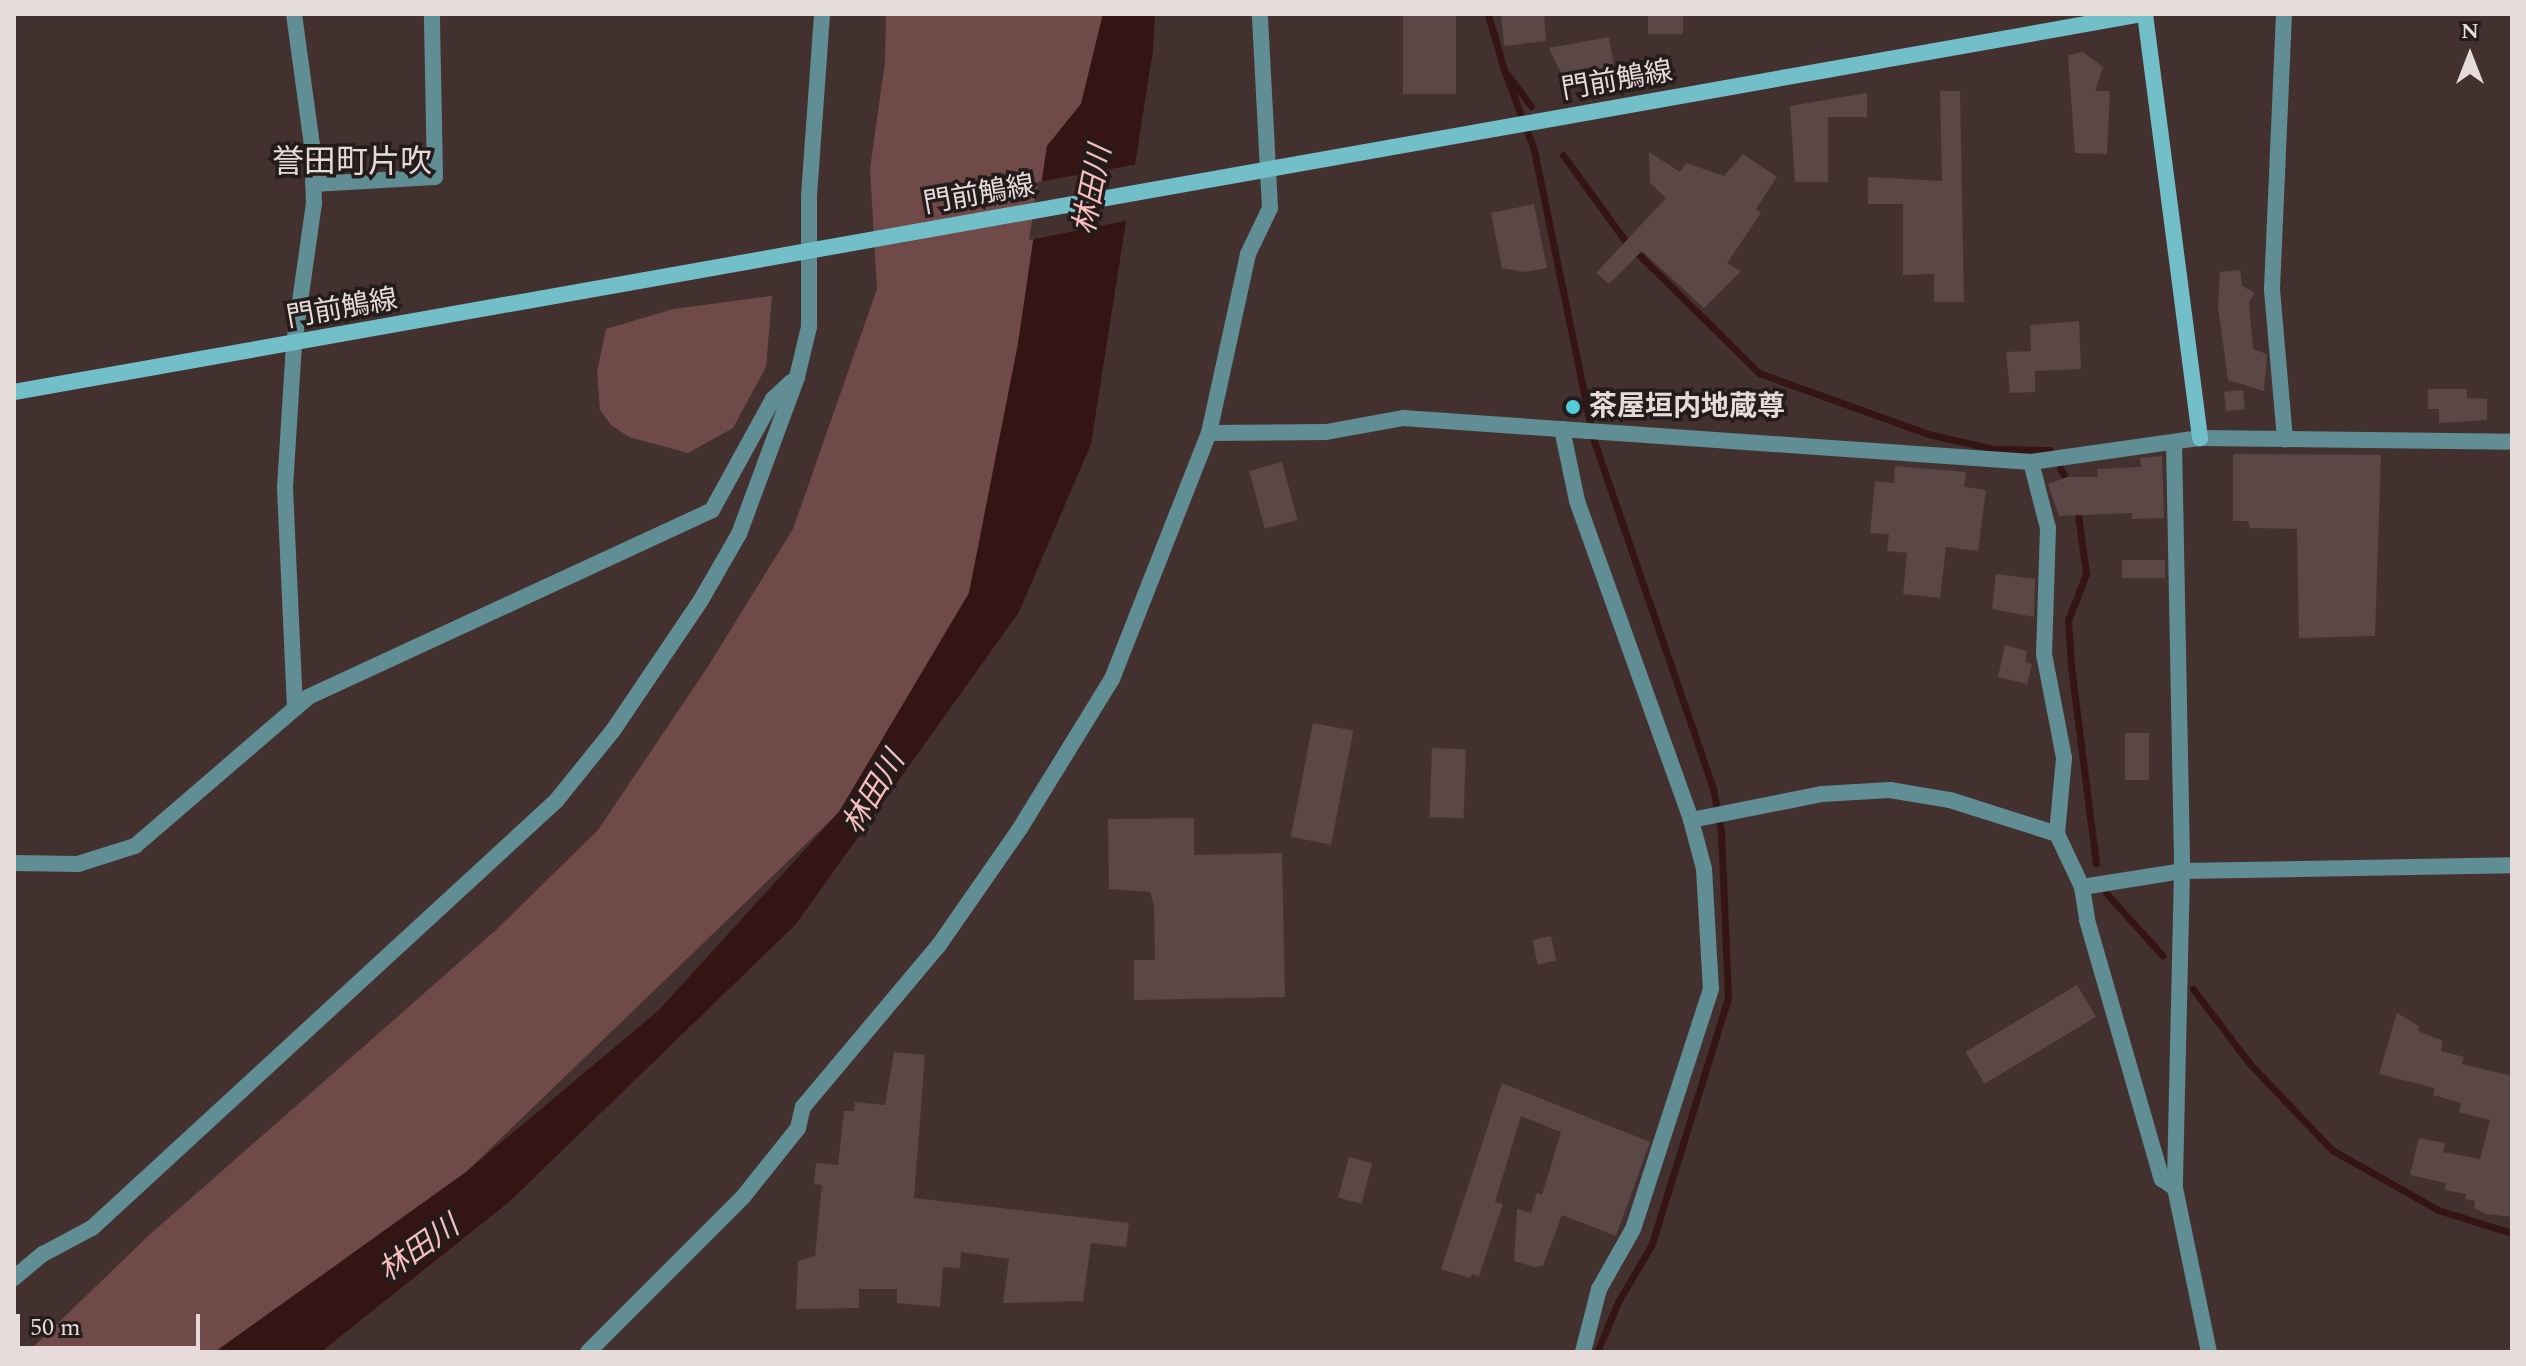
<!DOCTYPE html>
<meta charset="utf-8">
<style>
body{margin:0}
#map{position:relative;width:2526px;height:1366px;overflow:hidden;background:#433130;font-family:Spectral,"Noto Sans JP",serif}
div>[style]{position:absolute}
.green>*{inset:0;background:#6f4a49}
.water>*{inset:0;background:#351414}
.pier>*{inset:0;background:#433130}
.stream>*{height:7px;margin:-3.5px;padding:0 3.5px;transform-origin:3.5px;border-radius:3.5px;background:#351414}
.building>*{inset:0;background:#5a4746;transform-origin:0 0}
.street>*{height:16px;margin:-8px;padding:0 8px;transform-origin:8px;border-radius:8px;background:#608e94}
.secondary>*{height:16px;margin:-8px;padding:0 8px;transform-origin:8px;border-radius:8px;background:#73bfc9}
.dots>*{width:22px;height:22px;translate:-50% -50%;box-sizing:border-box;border:4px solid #241b1b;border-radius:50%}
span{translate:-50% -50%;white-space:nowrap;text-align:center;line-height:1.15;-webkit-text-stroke:7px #241b1b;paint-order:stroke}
.street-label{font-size:28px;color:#e6dada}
.poi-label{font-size:28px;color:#e6dada;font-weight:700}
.left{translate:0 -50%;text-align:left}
.water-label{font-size:30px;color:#f7bebb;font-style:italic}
.quarter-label{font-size:32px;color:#e6dada}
.frame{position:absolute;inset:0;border:16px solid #e6dada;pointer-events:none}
.north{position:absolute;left:2430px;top:16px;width:80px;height:80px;-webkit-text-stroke:6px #241b1b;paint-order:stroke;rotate:0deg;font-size:22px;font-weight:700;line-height:32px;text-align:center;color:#e6dada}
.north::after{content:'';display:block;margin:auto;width:28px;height:36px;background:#e6dada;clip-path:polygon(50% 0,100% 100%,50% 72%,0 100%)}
.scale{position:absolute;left:16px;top:1314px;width:184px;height:36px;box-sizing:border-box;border:4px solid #e6dada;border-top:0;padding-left:10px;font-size:24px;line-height:28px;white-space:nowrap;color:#e6dada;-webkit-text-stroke:6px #241b1b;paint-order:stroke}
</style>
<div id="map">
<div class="green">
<i style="clip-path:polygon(886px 14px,1103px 14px,1081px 104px,1047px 146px,1018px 344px,969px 593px,839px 812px,466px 1172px,215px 1352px,28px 1352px,147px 1237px,496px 930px,598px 830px,707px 668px,793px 529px,877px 289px,870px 169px,885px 62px)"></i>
<i style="clip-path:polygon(772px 296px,766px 367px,733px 428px,688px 453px,629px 437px,611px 425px,600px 410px,597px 372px,606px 329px,673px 309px)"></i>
</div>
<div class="water">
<i style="clip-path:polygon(1103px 14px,1155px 14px,1153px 50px,1091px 444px,1019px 612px,796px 924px,509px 1202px,321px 1352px,215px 1352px,466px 1172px,659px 1010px,839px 812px,969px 593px,1018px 344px,1047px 146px,1081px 104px)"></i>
</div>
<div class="pier">
<i style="clip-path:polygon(1139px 164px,1130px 220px,1029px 240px,1038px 182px)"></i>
</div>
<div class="stream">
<i style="left:1488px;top:14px;width:58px;rotate:74.1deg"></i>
<i style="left:1504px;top:70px;width:45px;rotate:53.1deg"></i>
<i style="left:1504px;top:70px;width:85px;rotate:69.4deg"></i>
<i style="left:1534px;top:150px;width:294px;rotate:78.4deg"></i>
<i style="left:1593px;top:438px;width:370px;rotate:71.1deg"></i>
<i style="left:1713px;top:788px;width:44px;rotate:79.5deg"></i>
<i style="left:1721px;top:831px;width:167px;rotate:87.6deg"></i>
<i style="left:1728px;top:998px;width:257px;rotate:107.2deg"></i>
<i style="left:1652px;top:1244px;width:67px;rotate:120.4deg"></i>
<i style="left:1618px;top:1302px;width:54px;rotate:112.8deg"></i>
<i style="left:1563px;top:155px;width:107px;rotate:54.1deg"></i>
<i style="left:1626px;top:242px;width:187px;rotate:44.6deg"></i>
<i style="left:1759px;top:373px;width:180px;rotate:19.8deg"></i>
<i style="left:1928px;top:434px;width:68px;rotate:12.8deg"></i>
<i style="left:1994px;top:449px;width:56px;rotate:1deg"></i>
<i style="left:2060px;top:468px;width:18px;rotate:61deg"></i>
<i style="left:2077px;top:507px;width:68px;rotate:82.3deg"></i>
<i style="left:2086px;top:574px;width:49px;rotate:111.4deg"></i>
<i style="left:2068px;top:620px;width:46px;rotate:86.3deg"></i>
<i style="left:2071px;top:666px;width:199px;rotate:82.8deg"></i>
<i style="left:2106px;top:893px;width:84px;rotate:47.9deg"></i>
<i style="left:2193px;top:989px;width:94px;rotate:52.8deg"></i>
<i style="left:2250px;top:1064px;width:119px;rotate:46.4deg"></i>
<i style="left:2332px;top:1150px;width:122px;rotate:29.5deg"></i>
<i style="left:2438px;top:1210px;width:77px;rotate:17.3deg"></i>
</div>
<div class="building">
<i style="left:1403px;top:14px;width:53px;height:80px"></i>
<i style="clip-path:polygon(1501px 14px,1544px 14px,1546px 41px,1504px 46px)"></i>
<i style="left:1648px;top:14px;width:35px;height:20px"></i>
<i style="clip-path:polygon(1609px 37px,1615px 72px,1564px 80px,1549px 48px)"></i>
<i style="clip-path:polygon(2083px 52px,2103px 67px,2095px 91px,2110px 91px,2107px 154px,2075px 153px,2068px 55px)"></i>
<i style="clip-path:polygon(1940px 91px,1960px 91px,1964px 302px,1934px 302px,1934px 274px,1903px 275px,1903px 204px,1868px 204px,1868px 177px,1942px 181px)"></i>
<i style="clip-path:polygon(1867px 93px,1867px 117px,1828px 117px,1828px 182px,1795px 182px,1790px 106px)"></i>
<i style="clip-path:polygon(1649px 152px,1680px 172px,1686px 163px,1724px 176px,1743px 154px,1777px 177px,1756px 209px,1761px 213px,1727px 263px,1741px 271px,1704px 308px,1642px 251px,1609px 284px,1596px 273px,1666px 198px,1650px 183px)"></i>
<i style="clip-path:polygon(1534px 204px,1547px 268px,1525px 272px,1502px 268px,1491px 213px)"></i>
<i style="clip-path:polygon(2240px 270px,2242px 286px,2255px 293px,2249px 301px,2253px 349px,2267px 354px,2264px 391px,2228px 380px,2218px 307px,2220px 272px)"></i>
<i style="clip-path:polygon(2079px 321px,2081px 369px,2035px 371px,2035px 392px,2010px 393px,2006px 352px,2031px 351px,2030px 325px)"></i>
<i style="clip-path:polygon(2428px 389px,2467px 389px,2467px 398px,2487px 399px,2487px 420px,2439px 423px,2439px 409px,2428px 409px)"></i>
<i style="left:2243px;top:390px;width:19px;height:19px;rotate:84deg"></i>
<i style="clip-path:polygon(2233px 454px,2381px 455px,2375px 636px,2299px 638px,2297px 529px,2250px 528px,2248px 521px,2233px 521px)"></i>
<i style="clip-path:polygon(2162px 456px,2164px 518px,2132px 519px,2132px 513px,2059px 516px,2048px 484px,2067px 477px,2098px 477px,2097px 469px,2141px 467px,2140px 458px)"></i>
<i style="left:1282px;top:462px;width:60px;height:34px;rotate:75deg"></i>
<i style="clip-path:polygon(1895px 466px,1966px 472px,1964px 487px,1986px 490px,1978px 551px,1946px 547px,1940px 598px,1903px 594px,1907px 553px,1887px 551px,1889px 534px,1870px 533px,1875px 481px,1894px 483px)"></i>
<i style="left:2122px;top:560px;width:43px;height:18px"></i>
<i style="clip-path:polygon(1996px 574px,2035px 579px,2034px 617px,1992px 609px)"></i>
<i style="clip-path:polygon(2005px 645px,2027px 651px,2025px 662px,2032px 664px,2027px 684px,1998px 677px)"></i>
<i style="left:1313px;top:723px;width:41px;height:116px;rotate:11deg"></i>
<i style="left:2125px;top:733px;width:24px;height:47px"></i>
<i style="left:1432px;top:748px;width:34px;height:69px;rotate:2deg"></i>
<i style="clip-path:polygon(1194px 818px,1194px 855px,1282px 853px,1285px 997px,1134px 1000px,1134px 960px,1155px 960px,1154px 905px,1150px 892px,1109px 889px,1108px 819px)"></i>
<i style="left:1551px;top:936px;width:25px;height:19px;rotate:78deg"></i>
<i style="left:2077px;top:985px;width:37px;height:130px;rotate:59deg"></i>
<i style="clip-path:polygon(2397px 1013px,2419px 1026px,2418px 1031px,2443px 1041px,2441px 1051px,2464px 1057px,2462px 1064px,2512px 1076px,2512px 1217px,2486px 1214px,2474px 1208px,2475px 1201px,2465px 1199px,2466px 1194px,2445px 1190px,2446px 1183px,2410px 1175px,2419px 1138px,2445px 1143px,2443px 1152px,2480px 1159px,2490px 1120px,2459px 1112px,2461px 1103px,2433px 1095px,2435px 1088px,2379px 1074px)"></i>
<i style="clip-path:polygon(894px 1052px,925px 1055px,914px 1198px,1129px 1223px,1126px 1247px,1091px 1243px,1083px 1301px,1003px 1303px,1009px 1259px,961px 1252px,960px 1268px,943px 1267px,940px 1307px,897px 1303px,897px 1289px,859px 1289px,859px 1308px,796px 1309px,798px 1261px,815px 1256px,822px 1185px,814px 1184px,816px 1163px,838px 1165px,844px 1111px,854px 1111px,855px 1102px,885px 1105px)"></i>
<i style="clip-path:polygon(1502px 1083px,1650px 1142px,1616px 1236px,1562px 1215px,1543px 1266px,1534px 1267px,1514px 1261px,1517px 1209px,1531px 1213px,1537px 1193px,1542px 1195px,1561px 1132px,1521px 1116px,1495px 1202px,1503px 1204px,1479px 1276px,1472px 1274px,1470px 1278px,1441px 1269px)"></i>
<i style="left:1349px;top:1157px;width:24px;height:42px;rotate:15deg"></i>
</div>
<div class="street">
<i style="left:294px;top:14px;width:132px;rotate:82.2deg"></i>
<i style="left:312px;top:145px;width:58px;rotate:88deg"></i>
<i style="left:314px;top:203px;width:142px;rotate:98.1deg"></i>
<i style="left:294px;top:344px;width:144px;rotate:93.6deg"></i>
<i style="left:285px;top:488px;width:220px;rotate:87.4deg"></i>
<i style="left:2284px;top:14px;width:276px;rotate:92.5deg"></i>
<i style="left:2272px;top:290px;width:150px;rotate:85deg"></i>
<i style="left:313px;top:184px;width:122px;rotate:-3.3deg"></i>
<i style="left:435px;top:177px;width:163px;rotate:-91.1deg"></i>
<i style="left:1562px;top:429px;width:74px;rotate:78.2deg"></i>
<i style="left:1577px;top:501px;width:339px;rotate:70.3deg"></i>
<i style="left:1691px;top:820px;width:51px;rotate:75.1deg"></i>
<i style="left:1704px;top:869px;width:120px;rotate:86.7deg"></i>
<i style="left:1711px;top:989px;width:252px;rotate:108deg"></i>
<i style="left:1633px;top:1229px;width:69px;rotate:119.5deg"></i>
<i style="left:1599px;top:1289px;width:65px;rotate:104.3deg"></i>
<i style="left:1209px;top:433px;width:117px;rotate:-0.5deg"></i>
<i style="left:1326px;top:432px;width:78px;rotate:-10.3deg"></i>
<i style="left:1403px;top:418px;width:630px;rotate:4.01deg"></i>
<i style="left:2031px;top:462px;width:171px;rotate:-8.1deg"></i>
<i style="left:2200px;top:438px;width:312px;rotate:0.7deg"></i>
<i style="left:2174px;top:442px;width:429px;rotate:88.9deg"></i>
<i style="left:2182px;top:871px;width:317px;rotate:91.3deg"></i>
<i style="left:2175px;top:1188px;width:167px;rotate:78.3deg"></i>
<i style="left:2031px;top:462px;width:68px;rotate:75.6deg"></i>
<i style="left:2048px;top:528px;width:126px;rotate:91.8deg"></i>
<i style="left:2044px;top:654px;width:106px;rotate:79.1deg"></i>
<i style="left:2064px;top:758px;width:76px;rotate:95.3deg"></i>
<i style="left:2057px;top:834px;width:59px;rotate:64.7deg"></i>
<i style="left:2082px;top:887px;width:101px;rotate:-9.1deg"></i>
<i style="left:2182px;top:871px;width:330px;rotate:-1deg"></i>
<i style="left:1691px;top:820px;width:134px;rotate:-11.2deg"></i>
<i style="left:1822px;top:794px;width:68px;rotate:-3.4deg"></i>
<i style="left:1890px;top:790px;width:61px;rotate:9.5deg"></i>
<i style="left:1950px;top:800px;width:112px;rotate:17.6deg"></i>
<i style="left:14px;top:863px;width:64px;rotate:0.9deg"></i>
<i style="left:78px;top:864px;width:60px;rotate:-17.5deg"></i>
<i style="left:135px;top:846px;width:228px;rotate:-40.7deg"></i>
<i style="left:308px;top:697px;width:445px;rotate:-24.8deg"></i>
<i style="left:712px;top:510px;width:127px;rotate:-61.2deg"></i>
<i style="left:773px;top:399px;width:25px;rotate:-43deg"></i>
<i style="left:2082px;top:887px;width:33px;rotate:81deg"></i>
<i style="left:2087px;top:920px;width:270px;rotate:73.9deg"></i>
<i style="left:2162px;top:1179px;width:16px;rotate:35deg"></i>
<i style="left:14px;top:1278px;width:38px;rotate:-40deg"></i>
<i style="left:43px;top:1254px;width:55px;rotate:-28deg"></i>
<i style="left:92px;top:1228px;width:631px;rotate:-42.62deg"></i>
<i style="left:556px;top:801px;width:92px;rotate:-51.1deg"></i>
<i style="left:614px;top:729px;width:156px;rotate:-56deg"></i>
<i style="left:701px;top:600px;width:76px;rotate:-60.1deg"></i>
<i style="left:739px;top:534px;width:167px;rotate:-69.7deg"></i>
<i style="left:797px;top:377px;width:51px;rotate:-76.5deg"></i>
<i style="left:809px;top:327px;width:131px;rotate:-90deg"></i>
<i style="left:809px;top:196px;width:182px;rotate:-85.9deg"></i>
<i style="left:588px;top:1352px;width:219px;rotate:-45deg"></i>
<i style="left:743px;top:1197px;width:88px;rotate:-51.4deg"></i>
<i style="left:798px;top:1128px;width:22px;rotate:-77deg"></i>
<i style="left:803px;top:1107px;width:212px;rotate:-50deg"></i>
<i style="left:939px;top:945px;width:140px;rotate:-55.2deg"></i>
<i style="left:1019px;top:830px;width:177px;rotate:-58.4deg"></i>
<i style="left:1112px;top:679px;width:264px;rotate:-68.5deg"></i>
<i style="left:1209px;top:433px;width:183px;rotate:-77.7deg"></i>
<i style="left:1248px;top:254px;width:51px;rotate:-64.4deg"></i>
<i style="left:1270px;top:208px;width:194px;rotate:-93deg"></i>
</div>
<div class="secondary">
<i style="left:2145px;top:14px;width:428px;rotate:82.6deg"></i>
<i style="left:14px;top:392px;width:2162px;rotate:-10.07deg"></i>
</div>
<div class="dots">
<i style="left:1573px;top:407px;background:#53cbda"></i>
</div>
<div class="street-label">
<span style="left:1617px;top:81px;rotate:-10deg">門前鵤線</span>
<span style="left:979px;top:195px;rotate:-10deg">門前鵤線</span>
<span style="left:342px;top:309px;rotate:-10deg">門前鵤線</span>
</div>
<div class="poi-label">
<span class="left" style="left:1589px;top:407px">茶屋垣内地蔵尊</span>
</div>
<div class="water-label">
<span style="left:1093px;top:190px;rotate:-79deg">林田川</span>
<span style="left:874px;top:793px;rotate:-59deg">林田川</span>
<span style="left:419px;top:1249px;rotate:-35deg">林田川</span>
</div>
<div class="quarter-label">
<span style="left:352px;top:163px">誉田町片吹</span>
</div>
<div class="frame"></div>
<div class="north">N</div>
<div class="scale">50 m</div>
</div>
